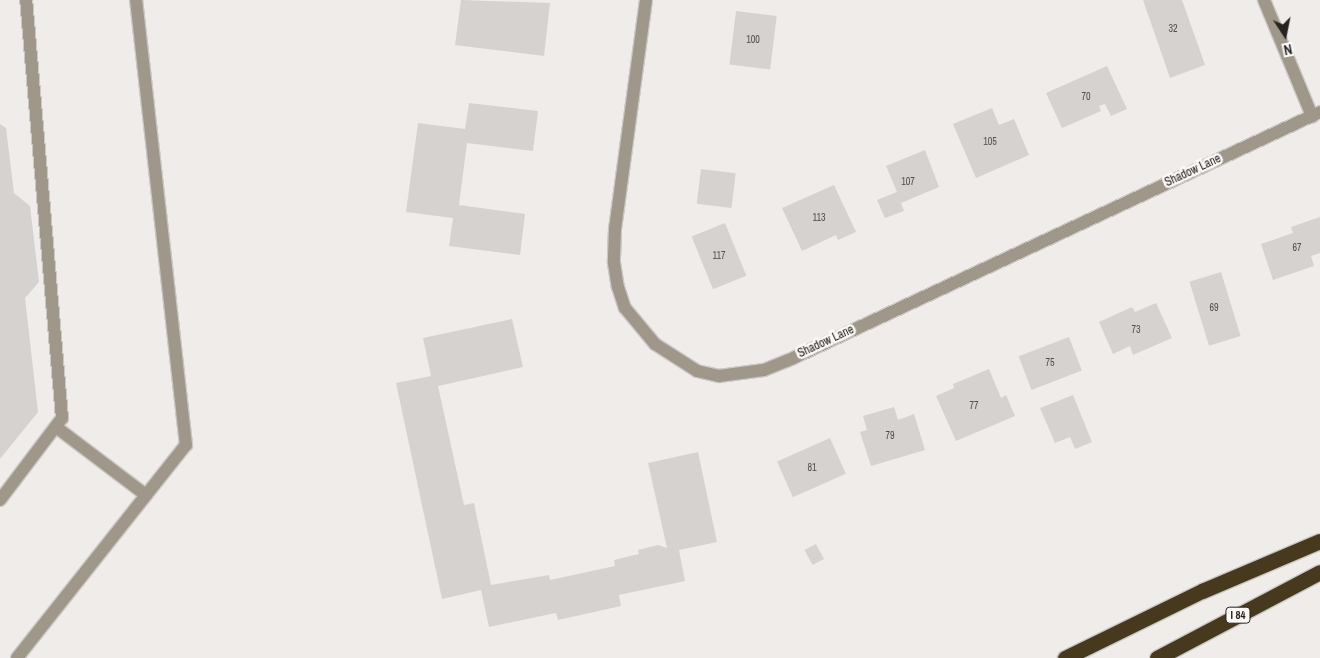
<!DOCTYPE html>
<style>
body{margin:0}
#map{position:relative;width:1320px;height:658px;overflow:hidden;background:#f0ecea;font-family:"Archivo Narrow",sans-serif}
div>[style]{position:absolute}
.building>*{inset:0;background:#d6d2cf;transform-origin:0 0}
.roads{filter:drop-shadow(1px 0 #cbc8c6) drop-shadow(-1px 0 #cbc8c6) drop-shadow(0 1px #cbc8c6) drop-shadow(0 -1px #cbc8c6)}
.service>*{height:12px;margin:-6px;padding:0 6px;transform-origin:6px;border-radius:6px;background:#9e978a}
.minor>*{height:12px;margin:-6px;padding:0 6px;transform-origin:6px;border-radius:6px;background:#9e978a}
.motorway>*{height:15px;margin:-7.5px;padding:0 7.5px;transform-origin:7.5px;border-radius:7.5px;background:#47391d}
span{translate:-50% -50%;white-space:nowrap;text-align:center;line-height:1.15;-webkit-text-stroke:5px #fef9f7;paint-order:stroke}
.number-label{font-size:10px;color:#51504e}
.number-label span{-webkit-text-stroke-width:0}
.shield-label span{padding:1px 4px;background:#fef9f7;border:1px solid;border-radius:4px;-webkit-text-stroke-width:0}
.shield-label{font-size:11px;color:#252423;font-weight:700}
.street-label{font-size:12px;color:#252423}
.north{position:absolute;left:1260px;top:10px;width:50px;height:50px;-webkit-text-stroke:4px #fef9f7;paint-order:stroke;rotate:169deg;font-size:14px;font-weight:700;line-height:20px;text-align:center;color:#252423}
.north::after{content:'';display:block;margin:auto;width:18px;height:22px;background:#252423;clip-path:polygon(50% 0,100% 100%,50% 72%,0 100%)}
</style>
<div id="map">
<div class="building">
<i style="clip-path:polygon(461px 0,550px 3px,544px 56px,455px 45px)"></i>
<i style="clip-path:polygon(1143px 0,1182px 0,1205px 65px,1170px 78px)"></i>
<i style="left:736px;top:11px;width:41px;height:54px;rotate:7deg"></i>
<i style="clip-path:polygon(1107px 66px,1127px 109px,1111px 116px,1105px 104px,1099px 106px,1101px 111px,1062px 128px,1046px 93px)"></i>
<i style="clip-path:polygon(469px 103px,538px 111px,533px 151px,467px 143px,459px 205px,525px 214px,520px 255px,449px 246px,453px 218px,406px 212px,418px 123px,465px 129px)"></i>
<i style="clip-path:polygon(992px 108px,999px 125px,1014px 119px,1029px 155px,976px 178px,953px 124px)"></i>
<i style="clip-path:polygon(0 124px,6px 128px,14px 193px,30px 206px,39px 282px,25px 298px,38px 412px,0 459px)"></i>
<i style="clip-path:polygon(925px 150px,939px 187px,901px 203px,904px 211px,885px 218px,877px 200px,897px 192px,886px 166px)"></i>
<i style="left:701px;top:169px;width:35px;height:35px;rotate:7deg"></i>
<i style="clip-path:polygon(834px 185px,856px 232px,838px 240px,836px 235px,802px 251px,782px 208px)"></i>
<i style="clip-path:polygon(1320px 217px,1320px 253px,1311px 256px,1314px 266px,1273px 280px,1261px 244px,1293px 233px,1291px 227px)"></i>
<i style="left:725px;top:223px;width:57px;height:36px;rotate:68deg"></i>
<i style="left:1221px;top:272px;width:67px;height:33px;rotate:73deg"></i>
<i style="clip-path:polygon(1156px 303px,1172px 338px,1133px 355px,1130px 346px,1113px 354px,1099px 322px,1132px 307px,1135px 312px)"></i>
<i style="clip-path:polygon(512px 319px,523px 367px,438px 386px,464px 505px,474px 503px,491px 585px,549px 575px,550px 580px,615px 566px,614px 560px,639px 554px,638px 550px,658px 545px,667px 548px,648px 463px,698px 452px,717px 542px,679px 550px,685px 581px,619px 595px,621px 606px,558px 620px,556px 613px,489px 627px,481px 590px,442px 599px,396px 383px,431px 376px,423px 338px)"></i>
<i style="left:1069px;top:337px;width:36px;height:54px;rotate:69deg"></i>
<i style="clip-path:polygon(989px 369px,1001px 398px,1006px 395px,1015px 416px,956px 441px,936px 396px,954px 388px,953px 384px)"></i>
<i style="clip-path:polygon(1073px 395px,1092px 442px,1075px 449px,1070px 437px,1055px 443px,1040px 408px)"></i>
<i style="clip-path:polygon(894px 407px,898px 420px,914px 414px,925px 450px,871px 466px,860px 432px,867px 430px,863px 416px)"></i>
<i style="left:830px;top:438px;width:39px;height:58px;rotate:66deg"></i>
<i style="left:816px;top:544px;width:17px;height:13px;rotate:62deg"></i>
</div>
<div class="roads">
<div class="service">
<i style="left:56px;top:427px;width:113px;rotate:37.1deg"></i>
<i style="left:0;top:500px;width:103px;rotate:-52.9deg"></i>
<i style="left:62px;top:418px;width:420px;rotate:-94.9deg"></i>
<i style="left:17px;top:658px;width:272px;rotate:-51.6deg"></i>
<i style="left:186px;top:445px;width:448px;rotate:-96.4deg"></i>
</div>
<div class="minor">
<i style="left:646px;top:0;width:231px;rotate:97.7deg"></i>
<i style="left:615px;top:229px;width:34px;rotate:92deg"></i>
<i style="left:614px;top:263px;width:24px;rotate:81deg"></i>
<i style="left:618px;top:287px;width:22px;rotate:72deg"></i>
<i style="left:625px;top:308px;width:47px;rotate:50.2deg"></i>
<i style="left:655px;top:344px;width:50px;rotate:32.7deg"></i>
<i style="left:697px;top:371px;width:23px;rotate:13deg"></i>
<i style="left:719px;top:376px;width:45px;rotate:-7.6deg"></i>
<i style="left:764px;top:370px;width:27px;rotate:-22deg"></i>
<i style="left:789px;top:360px;width:586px;rotate:-25.03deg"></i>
<i style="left:1264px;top:0;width:126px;rotate:67.5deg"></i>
</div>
<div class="motorway">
<i style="left:1065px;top:658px;width:153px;rotate:-26.1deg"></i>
<i style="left:1202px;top:591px;width:128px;rotate:-23deg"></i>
<i style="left:1157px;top:658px;width:184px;rotate:-27.8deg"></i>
</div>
</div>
<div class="number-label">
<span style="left:1173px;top:29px">32</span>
<span style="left:753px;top:40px">100</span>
<span style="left:1086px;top:97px">70</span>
<span style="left:990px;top:142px">105</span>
<span style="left:908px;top:182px">107</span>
<span style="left:819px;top:218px">113</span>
<span style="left:1297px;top:248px">67</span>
<span style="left:719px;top:256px">117</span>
<span style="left:1214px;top:308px">69</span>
<span style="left:1136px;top:330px">73</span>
<span style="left:1050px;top:363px">75</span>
<span style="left:974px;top:406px">77</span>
<span style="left:890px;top:436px">79</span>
<span style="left:812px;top:468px">81</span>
</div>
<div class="shield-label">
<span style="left:1238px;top:615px">I 84</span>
</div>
<div class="street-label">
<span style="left:1193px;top:171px;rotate:-25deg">Shadow Lane</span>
<span style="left:826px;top:342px;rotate:-25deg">Shadow Lane</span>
</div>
<div class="north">N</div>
</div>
